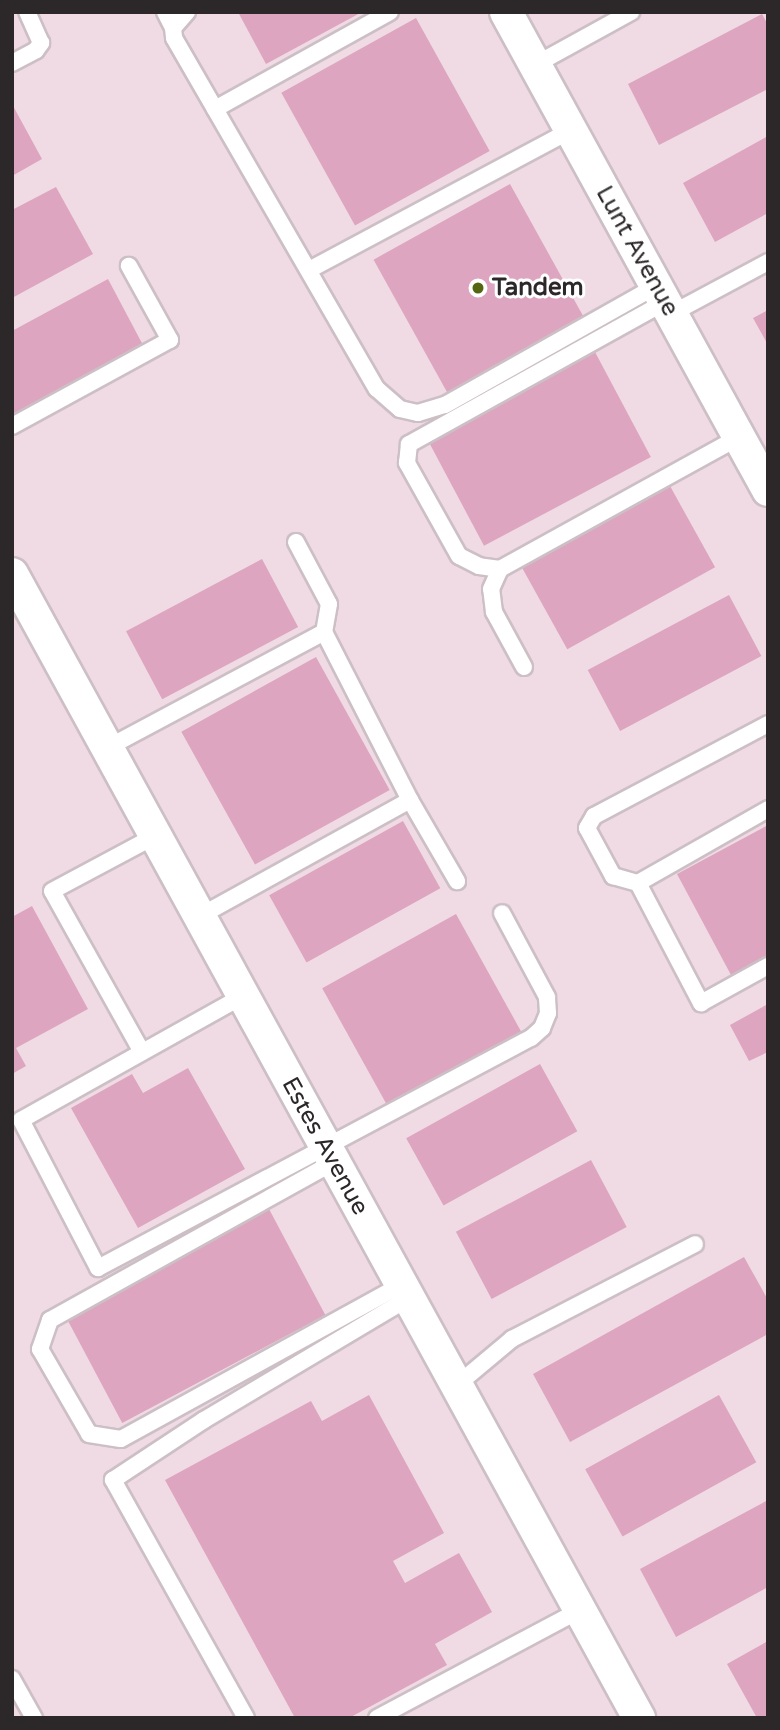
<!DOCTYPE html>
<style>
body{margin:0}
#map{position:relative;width:780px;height:1730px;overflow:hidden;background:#f5e8ee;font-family:"Varela Round",sans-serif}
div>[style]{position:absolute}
.built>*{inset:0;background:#f0dbe4;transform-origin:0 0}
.building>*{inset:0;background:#dda5bf;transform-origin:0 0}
.roads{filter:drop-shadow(2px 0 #ccbfc5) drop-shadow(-2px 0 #ccbfc5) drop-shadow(0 2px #ccbfc5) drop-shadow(0 -2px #ccbfc5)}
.service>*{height:16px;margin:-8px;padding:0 8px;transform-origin:8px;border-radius:8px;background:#fff}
.minor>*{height:32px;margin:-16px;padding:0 16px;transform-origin:16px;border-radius:16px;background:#fff}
.dots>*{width:19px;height:19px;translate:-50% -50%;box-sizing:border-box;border:4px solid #fff;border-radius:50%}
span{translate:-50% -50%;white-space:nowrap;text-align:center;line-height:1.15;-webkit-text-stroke:6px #fff;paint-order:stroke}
.street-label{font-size:24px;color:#2c282a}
.poi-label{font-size:24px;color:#2c282a;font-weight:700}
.left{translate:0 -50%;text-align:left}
.frame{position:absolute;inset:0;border:14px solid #2c282a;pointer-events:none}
</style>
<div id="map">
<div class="built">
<i style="left:12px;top:12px;width:756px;height:1706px"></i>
</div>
<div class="building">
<i style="clip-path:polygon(238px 12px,362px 12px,266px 64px)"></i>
<i style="clip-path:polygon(762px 14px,768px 25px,768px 89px,659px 145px,628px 84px)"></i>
<i style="left:416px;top:18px;width:152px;height:154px;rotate:61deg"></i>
<i style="clip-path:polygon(12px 104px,42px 159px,12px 176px)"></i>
<i style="clip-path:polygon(768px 136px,768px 213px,715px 242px,683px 183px)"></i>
<i style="left:510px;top:184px;width:152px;height:156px;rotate:61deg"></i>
<i style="clip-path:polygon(56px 187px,93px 254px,12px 298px,12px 210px)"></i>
<i style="clip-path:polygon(108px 279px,144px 347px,12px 419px,12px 331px)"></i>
<i style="clip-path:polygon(768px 310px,768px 345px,753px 318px)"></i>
<i style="left:595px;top:352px;width:119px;height:189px;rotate:62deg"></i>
<i style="left:670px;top:486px;width:93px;height:169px;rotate:61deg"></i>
<i style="left:262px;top:559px;width:77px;height:154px;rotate:62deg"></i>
<i style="left:729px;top:595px;width:69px;height:160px;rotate:62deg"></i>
<i style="left:316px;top:657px;width:152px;height:154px;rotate:61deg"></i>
<i style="left:403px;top:821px;width:77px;height:153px;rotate:61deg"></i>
<i style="clip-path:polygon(768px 825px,768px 955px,731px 975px,677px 874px)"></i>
<i style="clip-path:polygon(32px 906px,88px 1009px,16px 1048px,26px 1066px,12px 1074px,12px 917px)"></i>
<i style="left:456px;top:914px;width:136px;height:153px;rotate:61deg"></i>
<i style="clip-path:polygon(768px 1004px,768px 1052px,749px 1061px,730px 1025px)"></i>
<i style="left:540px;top:1064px;width:77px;height:153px;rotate:61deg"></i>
<i style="clip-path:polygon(188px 1068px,245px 1169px,138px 1228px,71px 1108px,132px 1074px,143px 1093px)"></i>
<i style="left:591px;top:1160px;width:76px;height:153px;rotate:62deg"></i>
<i style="left:269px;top:1209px;width:120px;height:230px;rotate:62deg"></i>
<i style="clip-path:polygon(744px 1257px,768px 1300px,768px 1334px,570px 1442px,533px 1374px)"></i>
<i style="clip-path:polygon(369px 1395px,444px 1533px,393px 1561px,405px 1583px,459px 1553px,492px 1612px,435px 1644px,447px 1665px,349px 1718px,295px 1718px,165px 1480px,311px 1401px,322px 1421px)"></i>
<i style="left:719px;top:1395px;width:77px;height:153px;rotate:61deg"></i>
<i style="clip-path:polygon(768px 1500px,768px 1587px,676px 1637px,640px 1569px)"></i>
<i style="clip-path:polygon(768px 1641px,768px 1718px,757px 1718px,727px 1664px)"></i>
</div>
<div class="roads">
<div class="service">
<i style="left:165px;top:12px;width:18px;rotate:63deg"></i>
<i style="left:187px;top:12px;width:21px;rotate:131deg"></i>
<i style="left:173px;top:28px;width:10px;rotate:84deg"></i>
<i style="left:174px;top:38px;width:405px;rotate:60deg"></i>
<i style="left:377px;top:389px;width:30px;rotate:41deg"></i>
<i style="left:400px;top:409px;width:18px;rotate:13deg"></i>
<i style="left:418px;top:413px;width:28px;rotate:-17deg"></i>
<i style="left:445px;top:405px;width:242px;rotate:-29.4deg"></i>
<i style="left:12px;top:63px;width:27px;rotate:-28deg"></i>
<i style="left:36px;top:50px;width:9px;rotate:-54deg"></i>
<i style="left:41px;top:43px;width:34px;rotate:-114deg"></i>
<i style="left:535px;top:65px;width:110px;rotate:-28.9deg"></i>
<i style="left:215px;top:109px;width:200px;rotate:-29deg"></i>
<i style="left:309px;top:270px;width:297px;rotate:-28.1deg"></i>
<i style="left:671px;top:314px;width:110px;rotate:-28.2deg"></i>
<i style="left:12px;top:426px;width:180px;rotate:-28.6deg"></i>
<i style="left:170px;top:340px;width:85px;rotate:-119deg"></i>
<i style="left:296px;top:542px;width:70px;rotate:62deg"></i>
<i style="left:329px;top:604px;width:28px;rotate:100deg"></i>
<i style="left:324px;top:632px;width:189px;rotate:62.9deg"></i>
<i style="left:410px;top:800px;width:94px;rotate:59.9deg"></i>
<i style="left:500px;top:569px;width:21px;rotate:-172deg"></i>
<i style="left:479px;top:566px;width:22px;rotate:-153deg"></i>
<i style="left:459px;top:556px;width:107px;rotate:-119.2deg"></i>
<i style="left:407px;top:463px;width:19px;rotate:-84deg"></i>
<i style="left:409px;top:444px;width:293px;rotate:-29deg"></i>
<i style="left:524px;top:667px;width:63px;rotate:-118.6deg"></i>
<i style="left:494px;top:612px;width:23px;rotate:-97deg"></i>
<i style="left:491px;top:589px;width:22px;rotate:-66deg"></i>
<i style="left:500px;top:569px;width:273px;rotate:-28.9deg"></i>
<i style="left:768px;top:724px;width:197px;rotate:152.1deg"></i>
<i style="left:594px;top:816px;width:14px;rotate:120deg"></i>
<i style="left:587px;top:828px;width:55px;rotate:61.6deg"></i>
<i style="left:613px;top:876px;width:26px;rotate:16deg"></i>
<i style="left:638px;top:883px;width:150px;rotate:-29.6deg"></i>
<i style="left:107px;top:748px;width:246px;rotate:-28.1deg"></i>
<i style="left:638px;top:883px;width:136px;rotate:62.3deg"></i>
<i style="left:701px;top:1003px;width:77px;rotate:-28.9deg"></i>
<i style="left:200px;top:916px;width:240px;rotate:-28.9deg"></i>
<i style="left:243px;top:996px;width:254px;rotate:150.8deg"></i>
<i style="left:21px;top:1120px;width:167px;rotate:62.5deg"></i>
<i style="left:98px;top:1268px;width:490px;rotate:-28deg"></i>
<i style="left:531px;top:1038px;width:15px;rotate:-42deg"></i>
<i style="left:542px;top:1028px;width:16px;rotate:-68deg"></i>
<i style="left:548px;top:1013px;width:16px;rotate:-94deg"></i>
<i style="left:547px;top:997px;width:95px;rotate:-118.2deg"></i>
<i style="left:142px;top:1052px;width:184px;rotate:-119.2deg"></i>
<i style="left:52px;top:891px;width:117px;rotate:-28.1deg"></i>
<i style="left:334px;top:1162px;width:325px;rotate:150.9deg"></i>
<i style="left:50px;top:1320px;width:31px;rotate:109deg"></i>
<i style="left:40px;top:1349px;width:98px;rotate:60deg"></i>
<i style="left:89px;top:1434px;width:32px;rotate:9deg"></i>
<i style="left:121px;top:1439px;width:320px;rotate:-28.8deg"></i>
<i style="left:457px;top:1385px;width:72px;rotate:-39.9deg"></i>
<i style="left:512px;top:1339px;width:206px;rotate:-27.4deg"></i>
<i style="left:12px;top:1679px;width:45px;rotate:60.6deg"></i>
<i style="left:246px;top:1718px;width:273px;rotate:-119.2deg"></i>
<i style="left:113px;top:1480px;width:109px;rotate:-33.4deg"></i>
<i style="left:204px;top:1420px;width:239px;rotate:-30.8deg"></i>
<i style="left:377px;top:1718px;width:230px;rotate:-28deg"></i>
</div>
<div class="minor">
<i style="left:506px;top:12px;width:545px;rotate:61.27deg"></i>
<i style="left:12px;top:574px;width:1305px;rotate:61.27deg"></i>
</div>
</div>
<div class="dots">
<i style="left:478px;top:288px;background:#546611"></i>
</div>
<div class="street-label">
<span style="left:637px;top:251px;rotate:61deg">Lunt Avenue</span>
<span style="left:325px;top:1146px;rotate:61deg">Estes Avenue</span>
</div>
<div class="poi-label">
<span class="left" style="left:492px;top:288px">Tandem</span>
</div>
<div class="frame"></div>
</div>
